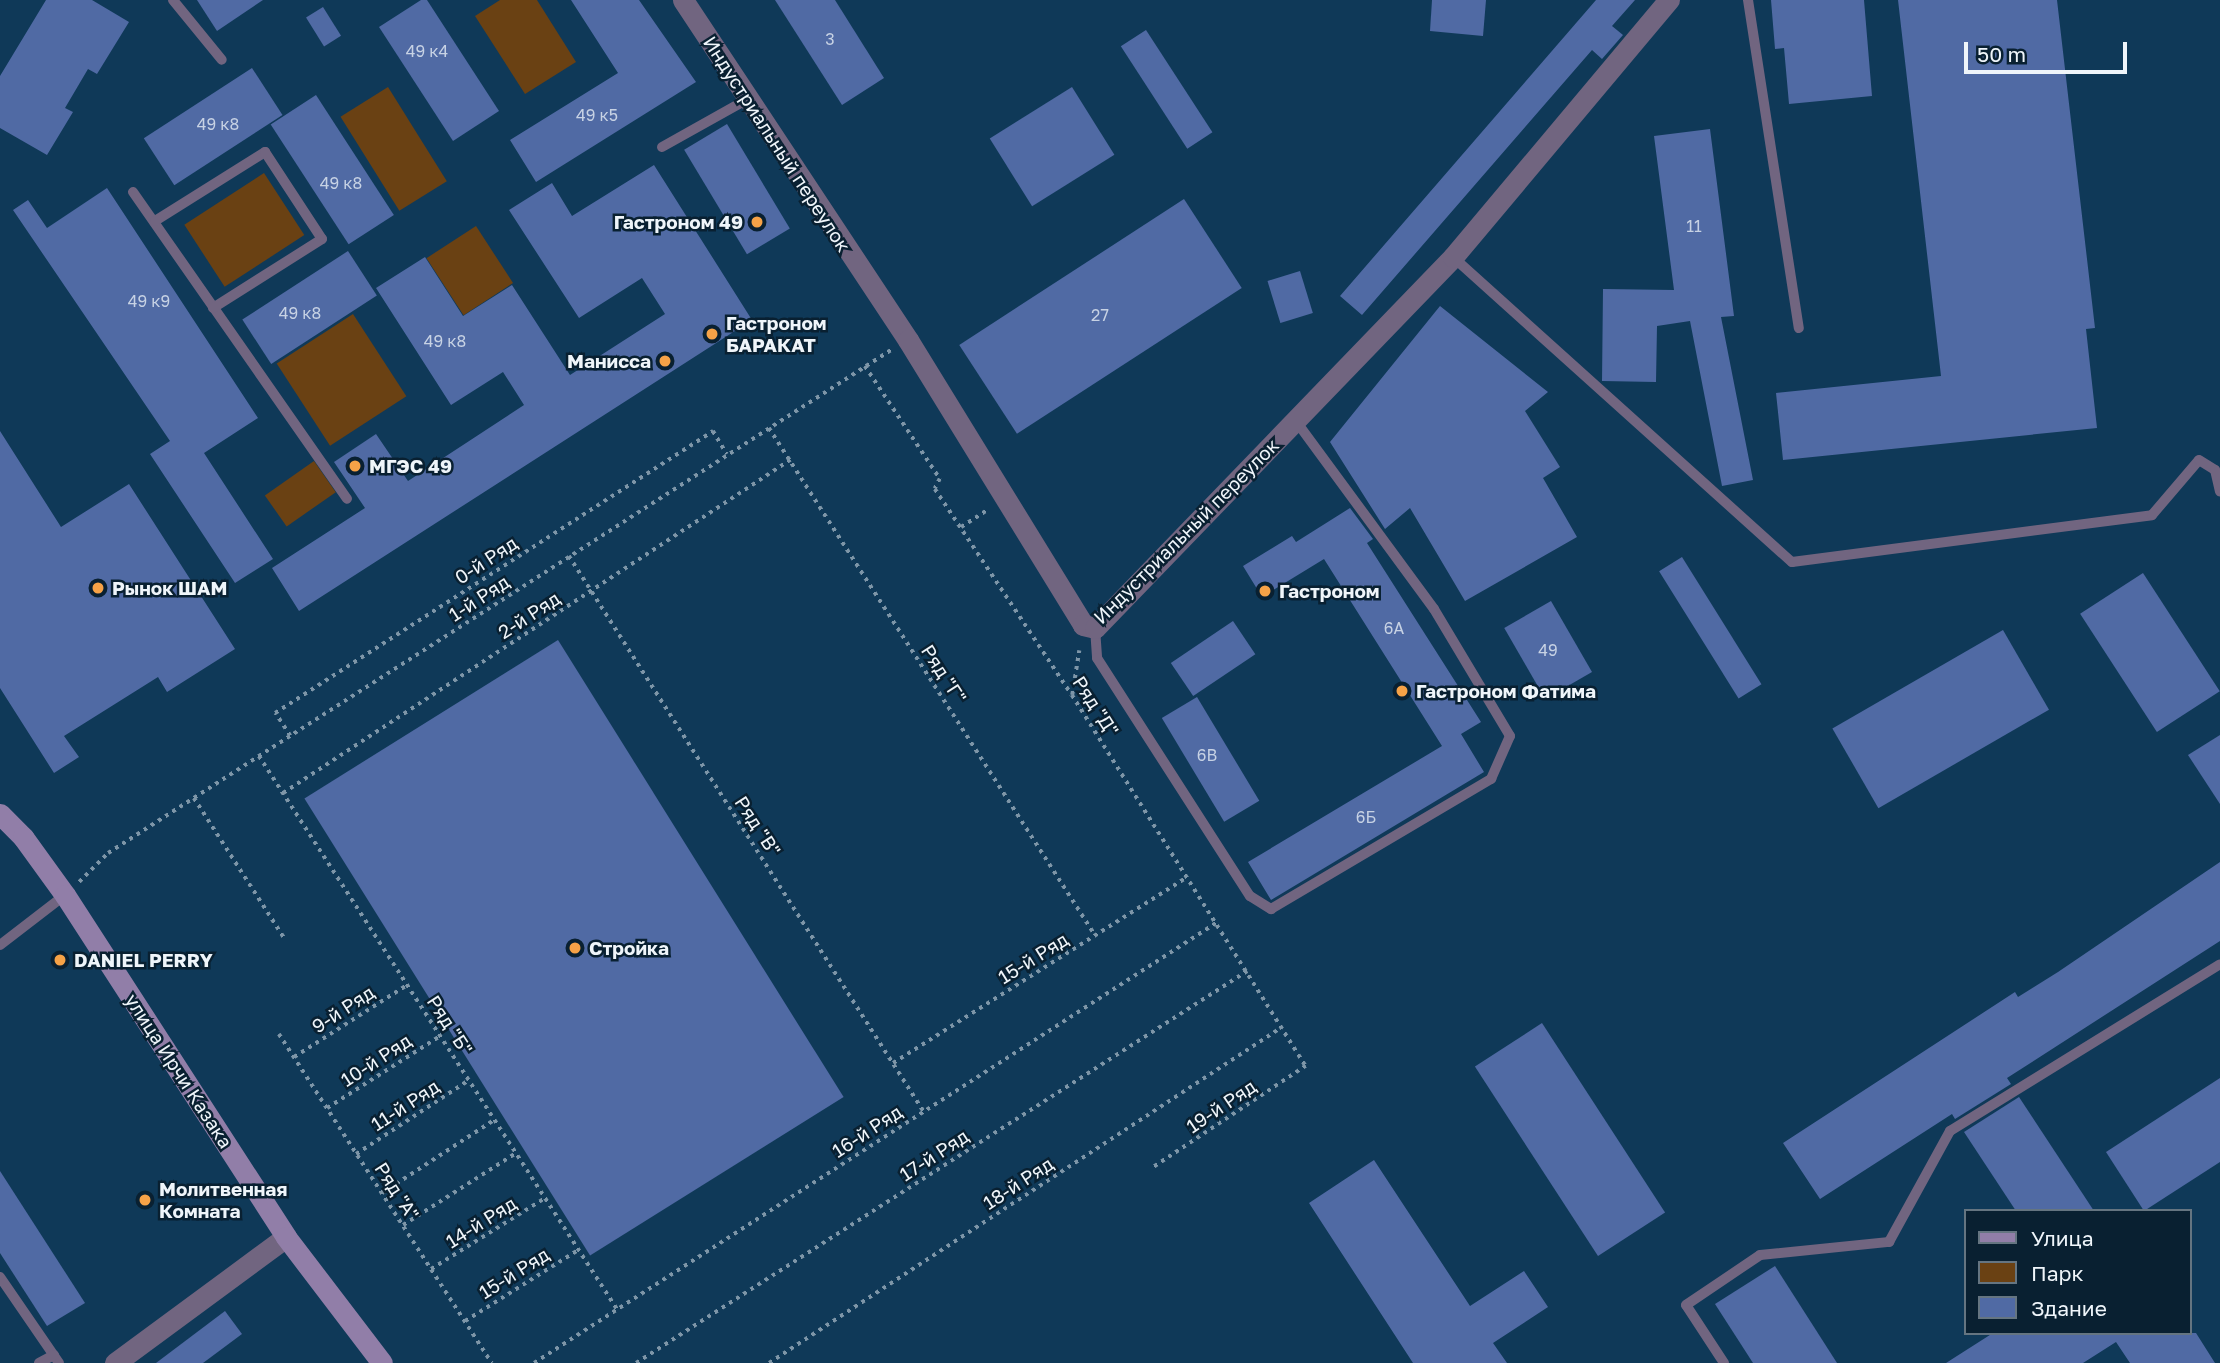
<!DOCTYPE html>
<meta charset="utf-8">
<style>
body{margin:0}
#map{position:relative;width:2220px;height:1363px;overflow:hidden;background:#0f3958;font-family:"Golos Text",sans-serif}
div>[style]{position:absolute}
.green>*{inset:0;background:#6a4113;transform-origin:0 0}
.building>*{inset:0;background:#506aa4;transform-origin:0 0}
.path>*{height:3.5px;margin-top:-1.75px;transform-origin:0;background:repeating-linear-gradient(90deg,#7e96a8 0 3.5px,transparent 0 8.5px)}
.lane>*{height:10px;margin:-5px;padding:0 5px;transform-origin:5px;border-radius:5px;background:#716580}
.street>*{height:21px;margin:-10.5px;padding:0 10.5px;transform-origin:10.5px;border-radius:10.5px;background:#716580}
.secondary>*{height:21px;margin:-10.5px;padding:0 10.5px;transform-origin:10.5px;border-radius:10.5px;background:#917ea8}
.dots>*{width:19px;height:19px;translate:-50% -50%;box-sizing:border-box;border:4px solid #092031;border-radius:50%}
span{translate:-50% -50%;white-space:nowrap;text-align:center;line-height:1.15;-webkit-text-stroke:5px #092031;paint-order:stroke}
.number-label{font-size:16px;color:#c7d2e4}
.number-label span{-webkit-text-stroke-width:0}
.street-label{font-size:19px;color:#eff5fa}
.poi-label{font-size:19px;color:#eff5fa;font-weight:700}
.right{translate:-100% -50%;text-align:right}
.left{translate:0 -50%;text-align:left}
.legend{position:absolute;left:1964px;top:1209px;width:228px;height:126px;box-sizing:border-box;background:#092031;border:2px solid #657581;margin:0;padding:9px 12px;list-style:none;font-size:21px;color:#eff5fa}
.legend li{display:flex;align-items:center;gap:14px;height:35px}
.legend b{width:35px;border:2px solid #657581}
.scale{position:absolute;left:1964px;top:42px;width:163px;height:32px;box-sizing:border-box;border:4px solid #eff5fa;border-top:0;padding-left:9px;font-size:21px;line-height:24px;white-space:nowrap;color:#eff5fa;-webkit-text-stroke:5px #092031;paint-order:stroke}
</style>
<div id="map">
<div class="green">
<i style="clip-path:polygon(500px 0,537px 0,576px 62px,525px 94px,475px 16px)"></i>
<i style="left:388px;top:87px;width:111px;height:56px;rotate:58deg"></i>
<i style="left:264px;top:173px;width:74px;height:95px;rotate:57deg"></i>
<i style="left:476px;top:226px;width:68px;height:59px;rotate:57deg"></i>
<i style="left:353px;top:314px;width:98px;height:91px;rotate:57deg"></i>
<i style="left:314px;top:461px;width:38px;height:60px;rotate:55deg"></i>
</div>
<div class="building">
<i style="clip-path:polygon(46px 0,92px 0,129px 22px,97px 74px,88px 69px,65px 108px,73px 112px,47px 155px,0 128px,0 76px)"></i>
<i style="clip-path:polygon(197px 0,263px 0,217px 31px)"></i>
<i style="clip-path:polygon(421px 0,427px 0,499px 111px,453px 141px,379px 27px)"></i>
<i style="clip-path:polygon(571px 0,639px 0,696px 82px,536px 182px,510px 140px,618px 73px)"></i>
<i style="clip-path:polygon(775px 0,835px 0,884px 78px,842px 105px)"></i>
<i style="clip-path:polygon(1432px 0,1486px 0,1483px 36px,1430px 31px)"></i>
<i style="clip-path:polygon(1596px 0,1635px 0,1612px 26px,1623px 35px,1602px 59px,1592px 50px,1362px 315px,1340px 296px)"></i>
<i style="clip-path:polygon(1771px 0,1864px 0,1872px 96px,1789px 104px,1784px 48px,1775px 49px)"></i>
<i style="clip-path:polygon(1898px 0,2057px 0,2095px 328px,2086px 329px,2097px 428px,1783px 460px,1776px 393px,1941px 376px)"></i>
<i style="left:323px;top:7px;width:34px;height:20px;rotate:58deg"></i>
<i style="left:1146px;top:30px;width:122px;height:30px;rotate:57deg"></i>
<i style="left:252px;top:68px;width:56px;height:129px;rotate:57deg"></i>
<i style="left:1072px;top:87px;width:80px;height:97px;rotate:58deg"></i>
<i style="left:316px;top:95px;width:143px;height:54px;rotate:57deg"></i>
<i style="left:727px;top:124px;width:122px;height:50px;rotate:59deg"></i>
<i style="clip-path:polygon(1710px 129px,1734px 316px,1721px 317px,1753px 480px,1722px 486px,1690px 321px,1657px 326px,1656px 382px,1602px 381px,1603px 289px,1674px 290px,1654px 136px)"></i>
<i style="clip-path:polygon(654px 165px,752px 320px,299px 611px,272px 568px,365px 508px,334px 462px,376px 434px,408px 481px,524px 405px,503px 372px,451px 405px,376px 288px,425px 257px,463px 316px,512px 285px,570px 375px,665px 314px,642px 278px,579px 318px,509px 210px,552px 183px,572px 216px)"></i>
<i style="clip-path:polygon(107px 188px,258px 418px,204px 453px,273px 559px,235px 583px,150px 454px,170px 441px,13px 210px,28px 200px,47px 228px)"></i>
<i style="left:1184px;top:199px;width:106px;height:268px;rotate:57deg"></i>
<i style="left:348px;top:251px;width:53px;height:126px;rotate:57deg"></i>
<i style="left:1300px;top:271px;width:44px;height:34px;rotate:73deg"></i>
<i style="clip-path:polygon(1440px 306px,1548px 392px,1525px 411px,1560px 467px,1543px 478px,1577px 537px,1465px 601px,1410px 508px,1385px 529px,1330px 442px)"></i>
<i style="clip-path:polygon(0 431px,61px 527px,129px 484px,235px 649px,167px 692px,158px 677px,64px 736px,79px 757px,54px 773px,0 688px)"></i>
<i style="clip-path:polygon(1350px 508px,1373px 539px,1367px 543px,1481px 722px,1461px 734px,1484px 772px,1271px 900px,1248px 862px,1442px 746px,1324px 559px,1262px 597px,1243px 566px,1292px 536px,1296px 542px)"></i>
<i style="left:1682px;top:557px;width:150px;height:27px;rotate:58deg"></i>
<i style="left:2143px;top:573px;width:141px;height:75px;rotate:57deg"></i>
<i style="left:1551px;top:601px;width:82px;height:54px;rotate:60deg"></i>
<i style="left:1233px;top:621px;width:40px;height:75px;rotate:56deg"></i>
<i style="left:2003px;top:630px;width:92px;height:197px;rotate:60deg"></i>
<i style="left:558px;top:640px;width:539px;height:299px;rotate:58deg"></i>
<i style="left:1197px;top:697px;width:121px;height:41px;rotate:59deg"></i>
<i style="clip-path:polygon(2220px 735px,2220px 804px,2188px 755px)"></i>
<i style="clip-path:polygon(2220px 862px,2220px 941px,2007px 1078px,2011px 1084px,1955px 1119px,1952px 1114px,1820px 1199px,1783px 1143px,2015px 992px,2018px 997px,2058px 972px)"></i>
<i style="left:1542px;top:1023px;width:226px;height:80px;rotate:57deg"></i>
<i style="clip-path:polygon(2220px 1078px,2220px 1162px,2144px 1211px,2106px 1152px)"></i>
<i style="clip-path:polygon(2019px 1097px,2094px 1211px,2016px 1211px,1964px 1132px)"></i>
<i style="clip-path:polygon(1374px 1160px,1470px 1306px,1524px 1271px,1548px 1307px,1493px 1343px,1507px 1363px,1413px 1363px,1309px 1203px)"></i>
<i style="clip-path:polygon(0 1171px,85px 1303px,47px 1326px,0 1253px)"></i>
<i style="clip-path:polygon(1775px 1266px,1837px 1363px,1753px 1363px,1715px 1304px)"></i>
<i style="clip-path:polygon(225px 1311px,242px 1334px,203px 1363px,156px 1363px)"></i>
<i style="clip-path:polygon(1993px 1333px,2196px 1333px,2215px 1363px,2130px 1363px,2116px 1342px,2083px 1363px,1946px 1363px)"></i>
</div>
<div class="path">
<i style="left:865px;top:366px;width:136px;rotate:56.4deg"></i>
<i style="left:940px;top:479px;width:11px;rotate:117deg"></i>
<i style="left:935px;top:489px;width:247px;rotate:56.4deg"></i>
<i style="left:1072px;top:695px;width:439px;rotate:57.8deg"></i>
<i style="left:1306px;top:1066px;width:186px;rotate:146.4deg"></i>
<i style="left:769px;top:428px;width:603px;rotate:57.26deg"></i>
<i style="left:961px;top:527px;width:33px;rotate:-33deg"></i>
<i style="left:569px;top:556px;width:660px;rotate:57.44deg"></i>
<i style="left:1072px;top:695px;width:45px;rotate:-81deg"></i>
<i style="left:290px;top:736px;width:27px;rotate:-123deg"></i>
<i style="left:275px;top:713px;width:521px;rotate:-32.77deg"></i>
<i style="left:713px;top:431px;width:27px;rotate:59deg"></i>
<i style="left:259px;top:756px;width:659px;rotate:57.08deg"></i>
<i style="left:283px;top:793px;width:607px;rotate:-33.3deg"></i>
<i style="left:194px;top:798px;width:168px;rotate:57.2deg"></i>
<i style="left:79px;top:882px;width:41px;rotate:-45deg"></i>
<i style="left:108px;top:853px;width:931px;rotate:-32.72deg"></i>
<i style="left:279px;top:1034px;width:392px;rotate:57.1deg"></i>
<i style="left:294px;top:1057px;width:134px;rotate:-32.5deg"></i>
<i style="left:893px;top:1063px;width:348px;rotate:-32.3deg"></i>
<i style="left:327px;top:1108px;width:134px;rotate:-32.5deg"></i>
<i style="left:356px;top:1154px;width:135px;rotate:-33.2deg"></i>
<i style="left:382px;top:1193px;width:134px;rotate:-33.1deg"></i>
<i style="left:403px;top:1225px;width:134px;rotate:-32.5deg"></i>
<i style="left:431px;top:1269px;width:134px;rotate:-31.9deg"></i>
<i style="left:465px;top:1321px;width:133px;rotate:-32.1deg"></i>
<i style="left:534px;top:1363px;width:812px;rotate:-32.83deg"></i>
<i style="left:636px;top:1363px;width:726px;rotate:-32.68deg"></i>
<i style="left:769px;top:1363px;width:613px;rotate:-33.22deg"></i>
</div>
<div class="lane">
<i style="left:173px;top:0;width:77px;rotate:50.8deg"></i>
<i style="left:1748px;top:0;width:332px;rotate:81.2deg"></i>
<i style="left:662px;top:147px;width:98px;rotate:-29.2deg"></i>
<i style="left:133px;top:192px;width:374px;rotate:55.1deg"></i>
<i style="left:155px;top:221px;width:130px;rotate:-32.1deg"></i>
<i style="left:265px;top:152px;width:104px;rotate:56.8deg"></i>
<i style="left:322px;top:239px;width:129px;rotate:147.7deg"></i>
<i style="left:1453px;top:257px;width:456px;rotate:42deg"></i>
<i style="left:1792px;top:562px;width:363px;rotate:-7.4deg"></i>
<i style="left:2152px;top:515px;width:72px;rotate:-49.5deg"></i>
<i style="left:2199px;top:460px;width:19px;rotate:32deg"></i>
<i style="left:2215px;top:470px;width:22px;rotate:77deg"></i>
<i style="left:1095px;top:628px;width:30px;rotate:86deg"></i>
<i style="left:1097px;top:658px;width:283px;rotate:57.3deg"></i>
<i style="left:1250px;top:896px;width:25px;rotate:32deg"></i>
<i style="left:1271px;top:909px;width:256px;rotate:-30.6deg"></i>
<i style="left:1491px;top:779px;width:47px;rotate:-66.2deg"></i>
<i style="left:1510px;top:736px;width:148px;rotate:-120.9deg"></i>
<i style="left:1434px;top:609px;width:235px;rotate:-126.3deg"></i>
<i style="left:0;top:945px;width:82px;rotate:-37.6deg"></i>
<i style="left:0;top:1277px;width:104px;rotate:55.5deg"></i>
<i style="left:39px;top:1363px;width:17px;rotate:-28deg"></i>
<i style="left:1724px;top:1363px;width:69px;rotate:-123.2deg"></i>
<i style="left:1686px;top:1305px;width:89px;rotate:-34deg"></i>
<i style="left:1760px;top:1255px;width:130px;rotate:-5.8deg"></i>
<i style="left:1889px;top:1242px;width:127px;rotate:-61.2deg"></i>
<i style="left:1950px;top:1131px;width:317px;rotate:-31.7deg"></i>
</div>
<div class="street">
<i style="left:683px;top:0;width:408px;rotate:56.5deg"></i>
<i style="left:908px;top:340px;width:334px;rotate:58.4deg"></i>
<i style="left:1083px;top:625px;width:12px;rotate:14deg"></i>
<i style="left:1095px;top:628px;width:516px;rotate:-46.02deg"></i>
<i style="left:1453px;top:257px;width:336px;rotate:-50deg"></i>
<i style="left:115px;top:1363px;width:212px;rotate:-36.4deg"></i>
</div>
<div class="secondary">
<i style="left:0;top:814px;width:33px;rotate:45deg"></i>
<i style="left:23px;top:837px;width:72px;rotate:54.1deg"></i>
<i style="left:65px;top:895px;width:407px;rotate:57.1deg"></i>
<i style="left:286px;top:1237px;width:158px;rotate:52.7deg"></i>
</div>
<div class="dots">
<i style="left:757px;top:222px;background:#f6a247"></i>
<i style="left:712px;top:334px;background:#f6a247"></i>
<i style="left:665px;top:361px;background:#f6a247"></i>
<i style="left:355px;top:466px;background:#f6a247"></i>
<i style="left:98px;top:588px;background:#f6a247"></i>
<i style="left:1265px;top:591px;background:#f6a247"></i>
<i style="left:1402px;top:691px;background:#f6a247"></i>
<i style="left:575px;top:948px;background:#f6a247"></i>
<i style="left:60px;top:960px;background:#f6a247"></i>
<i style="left:145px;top:1200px;background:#f6a247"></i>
</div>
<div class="number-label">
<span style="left:830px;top:39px">3</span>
<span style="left:427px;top:51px">49 к4</span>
<span style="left:597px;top:115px">49 к5</span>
<span style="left:218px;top:124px">49 к8</span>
<span style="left:341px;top:183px">49 к8</span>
<span style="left:1694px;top:226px">11</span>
<span style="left:149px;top:301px">49 к9</span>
<span style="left:300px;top:313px">49 к8</span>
<span style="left:1100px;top:315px">27</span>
<span style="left:445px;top:341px">49 к8</span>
<span style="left:1394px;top:628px">6А</span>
<span style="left:1548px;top:650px">49</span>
<span style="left:1207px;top:755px">6В</span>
<span style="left:1366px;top:817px">6Б</span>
</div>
<div class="street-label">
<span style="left:777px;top:144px;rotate:57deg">Индустриальный переулок</span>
<span style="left:1186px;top:531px;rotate:-45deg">Индустриальный переулок</span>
<span style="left:486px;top:560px;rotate:-33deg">0-й Ряд</span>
<span style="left:479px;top:598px;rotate:-33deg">1-й Ряд</span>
<span style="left:529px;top:615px;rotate:-33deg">2-й Ряд</span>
<span style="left:944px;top:674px;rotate:57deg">Ряд "Г"</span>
<span style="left:1096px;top:706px;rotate:57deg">Ряд "Д"</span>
<span style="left:758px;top:826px;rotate:57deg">Ряд "В"</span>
<span style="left:1033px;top:958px;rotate:-32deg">15-й Ряд</span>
<span style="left:343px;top:1009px;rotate:-33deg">9-й Ряд</span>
<span style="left:450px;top:1025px;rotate:57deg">Ряд "Б"</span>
<span style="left:376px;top:1060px;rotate:-33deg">10-й Ряд</span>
<span style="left:179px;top:1071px;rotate:57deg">улица Ирчи Казака</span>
<span style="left:405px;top:1105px;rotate:-33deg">11-й Ряд</span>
<span style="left:1221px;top:1106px;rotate:-34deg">19-й Ряд</span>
<span style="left:867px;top:1131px;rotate:-33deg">16-й Ряд</span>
<span style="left:934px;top:1155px;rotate:-33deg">17-й Ряд</span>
<span style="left:1018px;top:1183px;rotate:-33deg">18-й Ряд</span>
<span style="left:397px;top:1191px;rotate:57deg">Ряд "А"</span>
<span style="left:481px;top:1222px;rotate:-32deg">14-й Ряд</span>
<span style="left:514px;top:1273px;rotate:-32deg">15-й Ряд</span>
</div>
<div class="poi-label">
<span class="right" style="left:743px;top:222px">Гастроном 49</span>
<span class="left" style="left:726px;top:334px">Гастроном<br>БАРАКАТ</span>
<span class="right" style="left:651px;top:361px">Манисса</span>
<span class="left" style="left:369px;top:466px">МГЭС 49</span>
<span class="left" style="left:112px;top:588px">Рынок ШАМ</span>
<span class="left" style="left:1279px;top:591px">Гастроном</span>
<span class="left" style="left:1416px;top:691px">Гастроном Фатима</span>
<span class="left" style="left:589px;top:948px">Стройка</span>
<span class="left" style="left:74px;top:960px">DANIEL PERRY</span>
<span class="left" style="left:159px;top:1200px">Молитвенная<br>Комната</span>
</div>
<ul class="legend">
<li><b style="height:9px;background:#917ea8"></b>Улица</li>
<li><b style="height:19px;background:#6a4113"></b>Парк</li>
<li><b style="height:19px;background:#506aa4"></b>Здание</li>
</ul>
<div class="scale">50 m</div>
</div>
